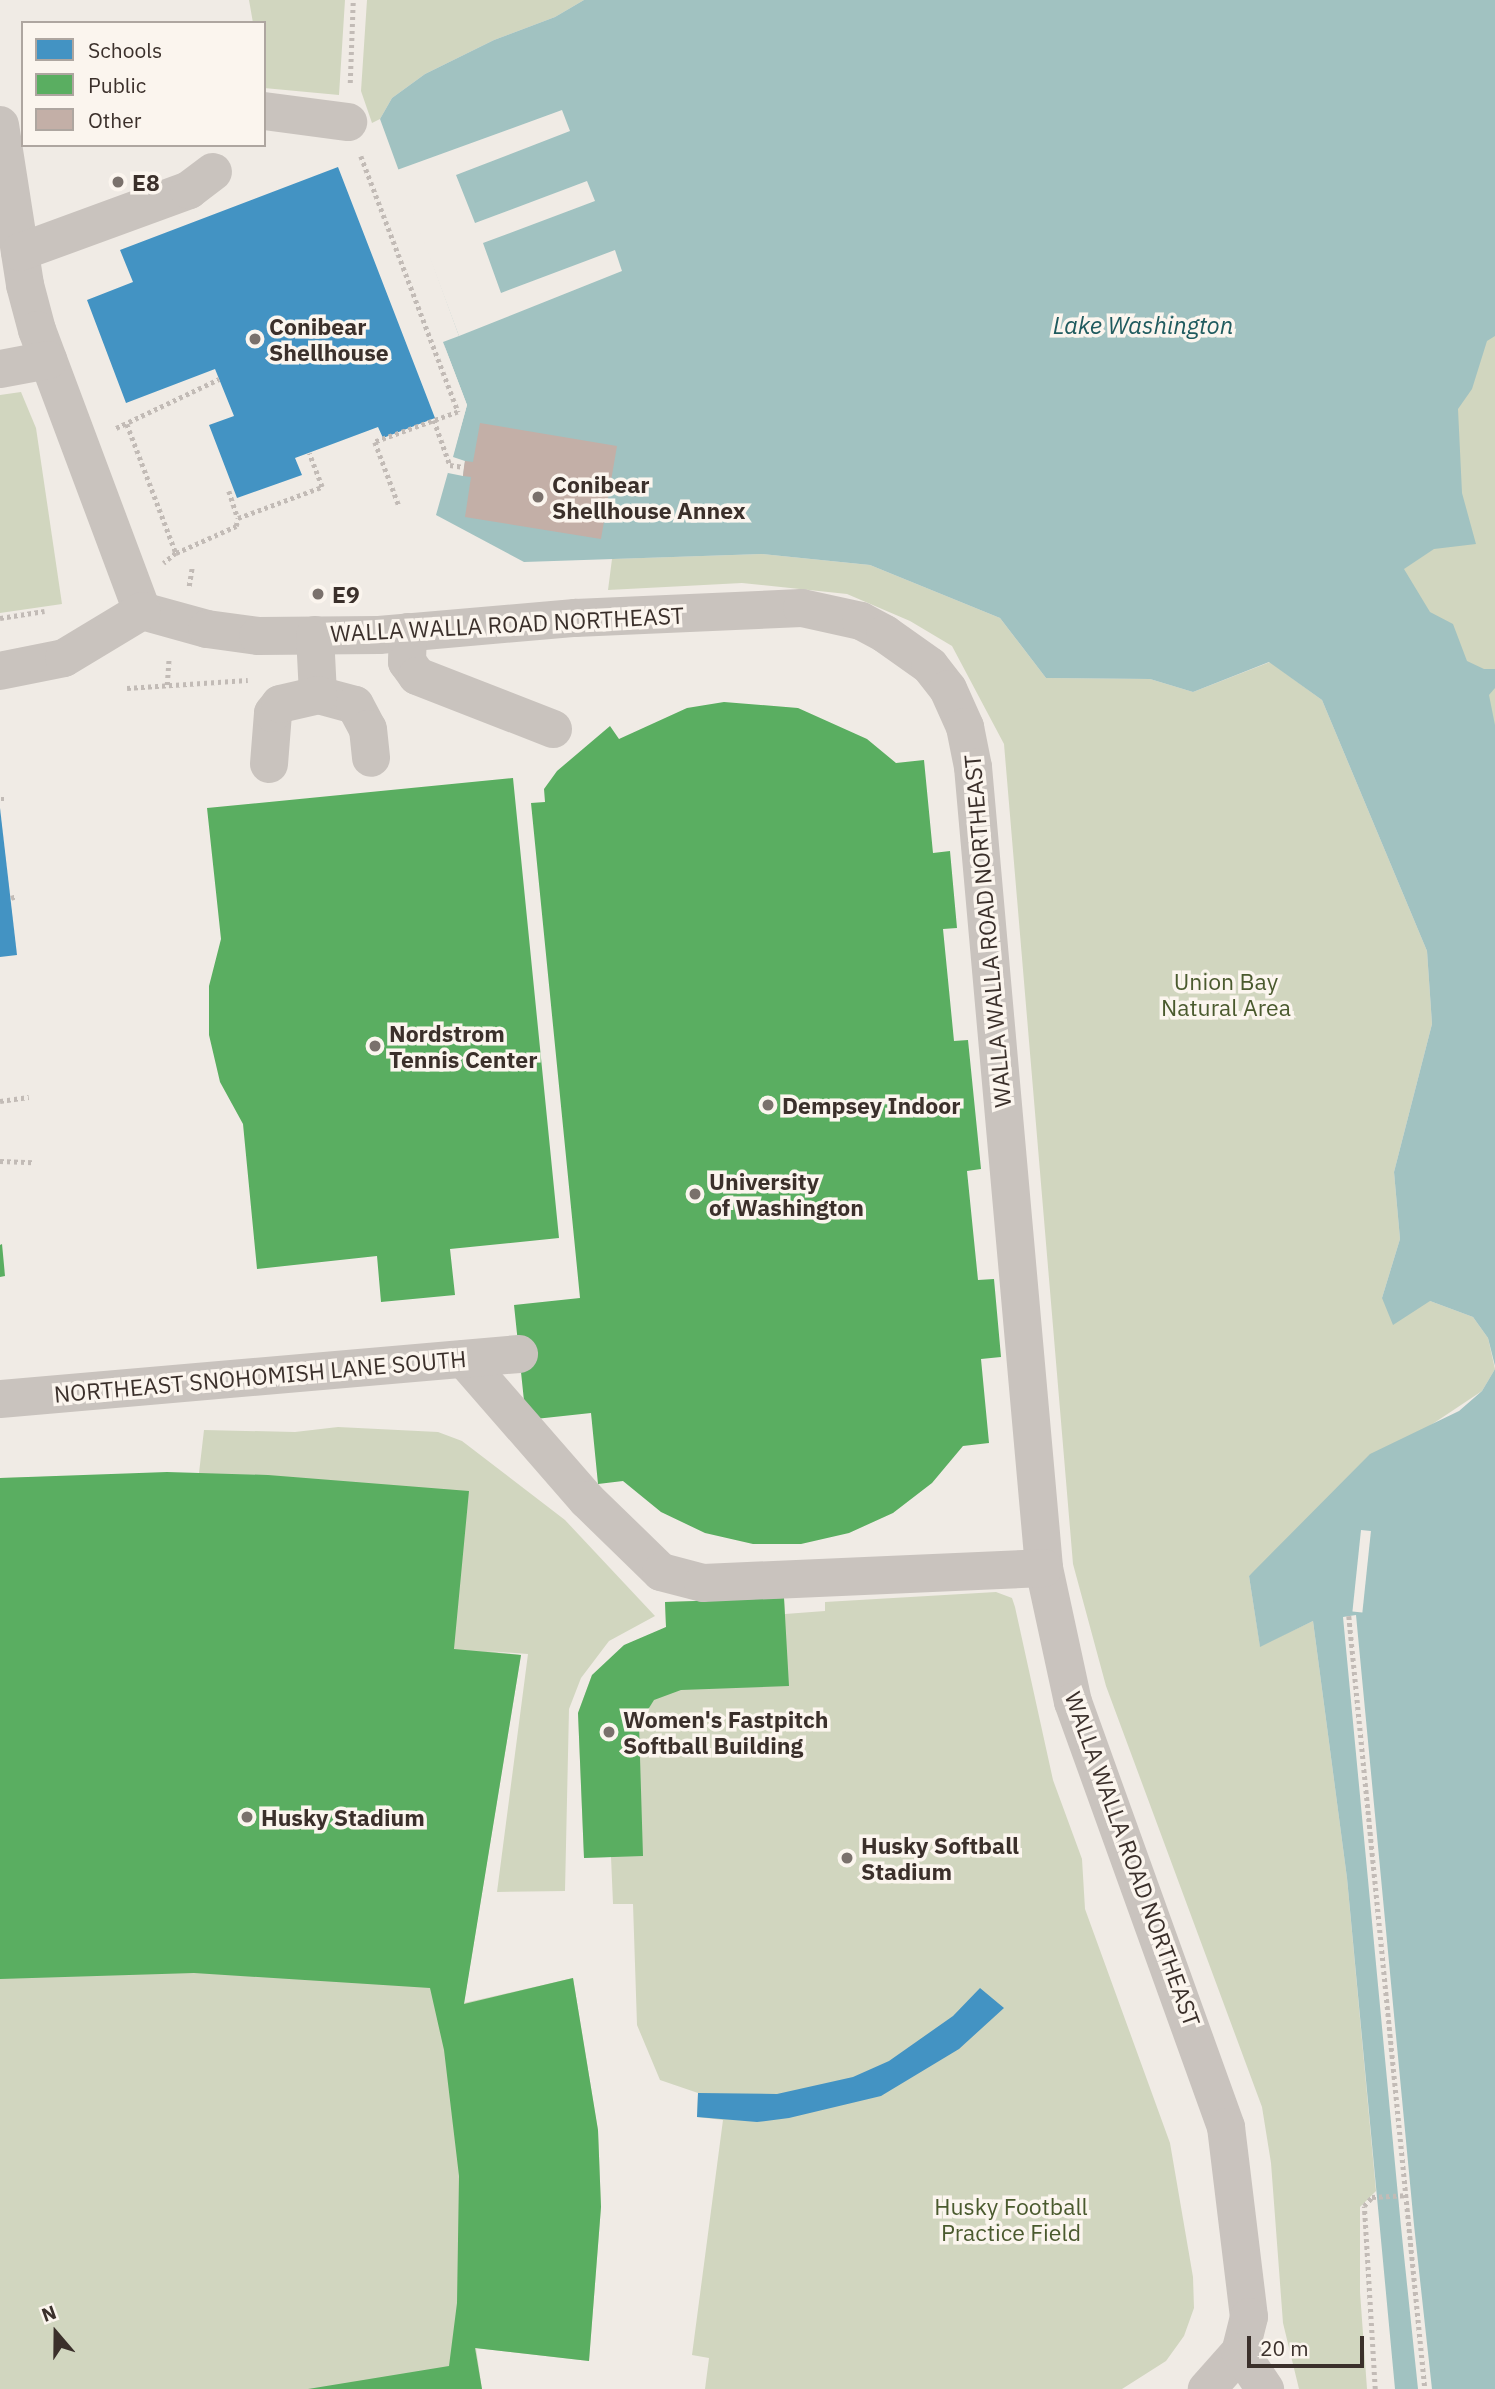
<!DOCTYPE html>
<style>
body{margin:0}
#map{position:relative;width:1495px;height:2389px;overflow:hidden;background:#f0ebe5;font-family:"IBM Plex Sans",sans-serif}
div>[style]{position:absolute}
.green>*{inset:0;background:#d1d6bf}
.water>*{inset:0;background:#a1c2c1}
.pier>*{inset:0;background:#f0ebe5;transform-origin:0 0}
.schools>*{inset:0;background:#4393c3}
.public>*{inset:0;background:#5aae61}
.building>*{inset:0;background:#c3afa7}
.path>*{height:4.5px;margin-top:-2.25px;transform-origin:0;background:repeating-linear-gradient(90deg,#c2bbb6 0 3.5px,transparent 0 7px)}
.minor>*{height:38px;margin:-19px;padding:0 19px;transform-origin:19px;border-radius:19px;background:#c9c3be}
.dots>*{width:19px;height:19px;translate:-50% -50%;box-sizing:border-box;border:4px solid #fbf5ee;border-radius:50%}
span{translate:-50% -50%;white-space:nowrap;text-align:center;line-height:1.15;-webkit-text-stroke:7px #fbf5ee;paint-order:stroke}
.poi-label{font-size:23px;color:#3b302b;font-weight:700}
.left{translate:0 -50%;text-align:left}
.street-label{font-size:23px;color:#3b302b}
.park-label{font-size:23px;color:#4a5a2e}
.water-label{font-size:24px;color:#1f5a5e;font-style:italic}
.legend{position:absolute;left:21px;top:21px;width:245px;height:126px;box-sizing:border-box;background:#fbf5ee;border:2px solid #aea6a0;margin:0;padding:9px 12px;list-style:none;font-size:21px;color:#3b302b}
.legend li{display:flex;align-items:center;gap:14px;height:35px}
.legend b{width:35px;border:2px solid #aea6a0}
.north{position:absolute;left:21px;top:2298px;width:70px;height:70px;-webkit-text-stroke:5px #fbf5ee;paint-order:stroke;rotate:340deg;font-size:19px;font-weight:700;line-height:28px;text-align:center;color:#3b302b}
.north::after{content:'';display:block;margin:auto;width:24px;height:32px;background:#3b302b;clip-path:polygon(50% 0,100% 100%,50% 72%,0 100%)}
.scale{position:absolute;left:1247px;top:2336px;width:117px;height:32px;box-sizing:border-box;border:4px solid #3b302b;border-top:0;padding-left:9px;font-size:21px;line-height:24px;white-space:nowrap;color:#3b302b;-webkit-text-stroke:5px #fbf5ee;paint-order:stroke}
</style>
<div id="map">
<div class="green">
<i style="clip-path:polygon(249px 0,345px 0,339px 95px,264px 88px,264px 23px,253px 23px)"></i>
<i style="clip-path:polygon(367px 0,584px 0,555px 17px,494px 40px,425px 74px,392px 98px,380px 119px,372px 123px,361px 91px)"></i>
<i style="clip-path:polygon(1495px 302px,1495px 838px,1382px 524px)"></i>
<i style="clip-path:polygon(21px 392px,36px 428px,62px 604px,0 613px,0 395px)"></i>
<i style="clip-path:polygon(762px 554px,870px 565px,1000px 618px,1046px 678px,1150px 679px,1193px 692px,1270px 662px,1322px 700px,1427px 951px,1432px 1024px,1394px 1172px,1400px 1239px,1382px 1298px,1430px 1301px,1473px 1317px,1488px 1338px,1495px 1369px,1482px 1391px,1425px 1429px,1249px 1576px,1260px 1646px,1313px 1621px,1347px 1878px,1376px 2191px,1360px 2207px,1360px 2292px,1367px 2389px,1299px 2389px,1283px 2323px,1271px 2163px,1262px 2107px,1106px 1686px,1073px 1564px,1004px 744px,952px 646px,910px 621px,847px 594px,742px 583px,608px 590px,612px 559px)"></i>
<i style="clip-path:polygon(338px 1427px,438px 1432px,462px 1441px,565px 1520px,655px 1616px,609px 1641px,581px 1678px,569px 1709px,565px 1891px,497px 1892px,528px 1654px,486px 1651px,521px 1655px,464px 2003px,573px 1978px,598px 2130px,601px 2207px,589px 2361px,476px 2348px,482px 2389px,0 2389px,0 1478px,199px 1473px,204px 1430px,295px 1432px)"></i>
<i style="clip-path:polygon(996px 1592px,1012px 1598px,1015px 1607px,1053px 1780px,1082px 1859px,1085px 1909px,1170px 2143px,1193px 2277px,1194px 2308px,1184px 2336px,1166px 2361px,1122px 2389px,705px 2389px,709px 2358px,692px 2355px,723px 2120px,697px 2117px,698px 2093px,660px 2080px,637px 2025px,633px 1904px,613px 1904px,611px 1857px,584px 1858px,578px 1713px,592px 1675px,666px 1627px,665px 1602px,784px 1598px,785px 1614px,825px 1611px,825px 1602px)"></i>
</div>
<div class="water">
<i style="clip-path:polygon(584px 0,1495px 0,1495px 336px,1487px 341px,1472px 389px,1458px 409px,1462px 493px,1476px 544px,1434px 549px,1404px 569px,1430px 612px,1453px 624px,1467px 661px,1484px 669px,1495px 669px,1495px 688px,1489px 695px,1495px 725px,1495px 1366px,1488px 1338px,1473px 1317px,1430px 1301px,1393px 1325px,1382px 1298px,1400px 1239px,1394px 1172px,1432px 1024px,1427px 951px,1322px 700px,1269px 662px,1193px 692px,1150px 679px,1046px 678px,1000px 618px,870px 565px,762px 554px,524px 562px,436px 515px,467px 405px,443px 342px,459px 336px,380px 119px,392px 98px,425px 74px,494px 40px,555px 17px)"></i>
<i style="clip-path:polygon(1495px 1369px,1495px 2389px,1395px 2389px,1347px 1878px,1313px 1621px,1260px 1647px,1249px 1576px,1370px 1454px,1459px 1411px,1482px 1391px)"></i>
</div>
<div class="pier">
<i style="clip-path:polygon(562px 110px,570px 131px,456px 175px,475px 223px,587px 181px,595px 201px,483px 243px,501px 293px,615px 250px,622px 271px,459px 336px,397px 170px)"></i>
<i style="clip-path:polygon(443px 342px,467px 405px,453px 457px,465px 461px,463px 476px,448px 473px,446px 467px,464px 406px)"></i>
<i style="left:1361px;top:1530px;width:10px;height:82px;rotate:6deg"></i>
<i style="clip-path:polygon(1356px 1615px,1414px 2225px,1432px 2389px,1418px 2389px,1401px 2227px,1343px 1617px)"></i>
</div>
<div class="schools">
<i style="clip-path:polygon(338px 167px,435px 418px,383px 438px,378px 427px,295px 458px,302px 475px,237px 498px,209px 425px,234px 416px,215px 369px,126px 403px,87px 300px,133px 282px,120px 250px)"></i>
<i style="clip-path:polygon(0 808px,17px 955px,0 957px)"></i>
<i style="clip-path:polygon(980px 1988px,1004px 2008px,959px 2049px,881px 2096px,789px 2118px,757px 2122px,697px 2117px,698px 2093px,777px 2094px,853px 2077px,889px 2061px,953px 2016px)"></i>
</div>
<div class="public">
<i style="clip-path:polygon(724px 702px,798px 708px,867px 739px,896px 763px,924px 760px,933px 853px,950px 851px,957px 928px,943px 929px,954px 1041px,968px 1040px,981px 1169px,967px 1171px,978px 1280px,994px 1279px,1001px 1357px,981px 1359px,989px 1443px,963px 1446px,932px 1483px,893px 1513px,849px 1533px,801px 1544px,753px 1544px,705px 1533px,661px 1512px,623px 1481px,598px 1484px,591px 1413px,526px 1420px,514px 1305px,580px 1298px,531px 803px,545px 802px,544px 789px,557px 771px,610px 726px,619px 739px,687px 708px)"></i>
<i style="clip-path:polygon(513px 778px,559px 1238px,450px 1249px,455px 1295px,381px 1302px,377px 1256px,257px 1269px,243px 1124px,220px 1082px,209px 1035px,209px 986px,221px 939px,207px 808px)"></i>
<i style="clip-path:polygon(2px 1244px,5px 1276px,0 1277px,0 1245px)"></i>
<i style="clip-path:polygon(167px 1472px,268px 1475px,469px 1491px,454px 1649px,521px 1655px,464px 2004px,573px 1978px,598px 2130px,601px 2207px,589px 2361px,475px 2348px,482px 2389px,308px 2389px,449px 2366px,457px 2303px,459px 2176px,444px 2050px,430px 1988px,194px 1973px,0 1979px,0 1478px)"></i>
<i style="clip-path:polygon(784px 1598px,789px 1686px,681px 1690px,654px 1700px,639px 1724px,643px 1856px,584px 1858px,578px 1713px,592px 1675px,624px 1645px,666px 1627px,665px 1602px)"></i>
</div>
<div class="building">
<i style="clip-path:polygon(480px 423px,617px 446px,601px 539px,465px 517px,471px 477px,463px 476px,464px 467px,465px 461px,473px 462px)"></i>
</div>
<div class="path">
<i style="left:350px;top:83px;width:83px;rotate:-87.9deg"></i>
<i style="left:361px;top:156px;width:274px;rotate:69.2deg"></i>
<i style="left:458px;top:412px;width:88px;rotate:160.1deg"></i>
<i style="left:375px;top:442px;width:68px;rotate:69.4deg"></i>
<i style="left:434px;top:420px;width:48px;rotate:70.4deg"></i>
<i style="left:450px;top:465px;width:14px;rotate:8deg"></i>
<i style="left:127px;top:424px;width:138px;rotate:69.2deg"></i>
<i style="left:176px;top:553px;width:16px;rotate:140deg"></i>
<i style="left:116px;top:428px;width:114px;rotate:-25.4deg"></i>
<i style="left:229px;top:491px;width:28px;rotate:72deg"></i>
<i style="left:176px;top:553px;width:66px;rotate:-24.2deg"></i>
<i style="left:236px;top:526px;width:8px;rotate:-76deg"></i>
<i style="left:238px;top:518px;width:90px;rotate:-20.3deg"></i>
<i style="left:322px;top:487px;width:36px;rotate:-111deg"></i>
<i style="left:189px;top:586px;width:20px;rotate:-81deg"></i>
<i style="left:0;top:618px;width:45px;rotate:-9deg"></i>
<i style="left:167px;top:685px;width:27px;rotate:-86deg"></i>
<i style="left:127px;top:688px;width:121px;rotate:-3.8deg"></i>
<i style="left:1px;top:799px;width:5px"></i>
<i style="left:11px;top:898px;width:6px;rotate:-18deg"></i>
<i style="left:0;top:1101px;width:29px;rotate:-8deg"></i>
<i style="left:0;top:1161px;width:33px;rotate:2deg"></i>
<i style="left:1349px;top:1616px;width:777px;rotate:84.38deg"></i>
<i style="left:1375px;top:2389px;width:183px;rotate:-93.4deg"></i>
<i style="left:1364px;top:2206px;width:12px;rotate:-48deg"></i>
<i style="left:1372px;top:2197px;width:33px;rotate:-3deg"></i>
</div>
<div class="minor">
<i style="left:264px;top:111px;width:85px;rotate:7.5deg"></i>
<i style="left:0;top:125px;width:162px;rotate:81.1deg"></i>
<i style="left:25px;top:285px;width:47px;rotate:75.1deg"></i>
<i style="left:37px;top:330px;width:300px;rotate:69.5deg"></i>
<i style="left:20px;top:252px;width:180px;rotate:-20.1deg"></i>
<i style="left:189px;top:190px;width:30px;rotate:-37deg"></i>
<i style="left:0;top:369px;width:49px;rotate:-10.6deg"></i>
<i style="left:142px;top:611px;width:67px;rotate:15.5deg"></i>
<i style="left:207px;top:629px;width:51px;rotate:7.8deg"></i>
<i style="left:258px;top:636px;width:121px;rotate:-0.5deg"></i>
<i style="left:379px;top:635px;width:197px;rotate:-5deg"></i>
<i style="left:575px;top:618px;width:227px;rotate:-2.5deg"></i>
<i style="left:802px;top:608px;width:60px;rotate:12.4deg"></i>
<i style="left:861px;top:621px;width:27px;rotate:28deg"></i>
<i style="left:885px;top:634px;width:55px;rotate:35.4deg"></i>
<i style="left:930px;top:666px;width:29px;rotate:52deg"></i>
<i style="left:948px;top:689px;width:42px;rotate:65.9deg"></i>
<i style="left:965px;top:727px;width:41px;rotate:78.7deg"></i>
<i style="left:973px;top:767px;width:804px;rotate:84.93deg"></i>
<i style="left:1044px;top:1568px;width:137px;rotate:77.8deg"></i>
<i style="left:1073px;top:1702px;width:452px;rotate:70.2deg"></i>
<i style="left:1226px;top:2127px;width:191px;rotate:83.1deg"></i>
<i style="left:1249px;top:2317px;width:36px;rotate:104deg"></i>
<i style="left:1240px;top:2352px;width:50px;rotate:131.7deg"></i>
<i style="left:408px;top:632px;width:30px;rotate:92deg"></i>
<i style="left:407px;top:662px;width:17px;rotate:54deg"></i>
<i style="left:417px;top:676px;width:146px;rotate:21.3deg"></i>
<i style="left:315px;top:635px;width:60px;rotate:87.1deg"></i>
<i style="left:318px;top:695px;width:38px;rotate:15deg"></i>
<i style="left:355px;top:705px;width:27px;rotate:62deg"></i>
<i style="left:368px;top:729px;width:29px;rotate:84deg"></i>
<i style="left:0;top:671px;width:65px;rotate:-11.5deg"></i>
<i style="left:64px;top:658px;width:91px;rotate:-31.1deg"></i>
<i style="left:269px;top:764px;width:51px;rotate:-85.5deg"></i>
<i style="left:273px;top:713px;width:11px;rotate:-52deg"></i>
<i style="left:280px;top:704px;width:39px;rotate:-13deg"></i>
<i style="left:464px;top:1359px;width:187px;rotate:48.9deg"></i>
<i style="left:587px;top:1500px;width:103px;rotate:44.2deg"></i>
<i style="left:661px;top:1572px;width:43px;rotate:14.7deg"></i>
<i style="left:703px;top:1583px;width:341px;rotate:-2.5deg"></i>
<i style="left:0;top:1399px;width:521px;rotate:-4.96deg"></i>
<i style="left:1240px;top:2352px;width:45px;rotate:56deg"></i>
</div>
<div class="dots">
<i style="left:118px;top:182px;background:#7a716c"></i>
<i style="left:255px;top:339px;background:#7a716c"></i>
<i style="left:538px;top:497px;background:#7a716c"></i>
<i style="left:318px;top:594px;background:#7a716c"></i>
<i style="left:375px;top:1046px;background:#7a716c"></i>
<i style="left:768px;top:1105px;background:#7a716c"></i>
<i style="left:695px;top:1194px;background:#7a716c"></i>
<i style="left:609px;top:1732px;background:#7a716c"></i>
<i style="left:247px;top:1817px;background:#7a716c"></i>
<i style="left:847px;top:1858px;background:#7a716c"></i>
</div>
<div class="poi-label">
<span class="left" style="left:132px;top:182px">E8</span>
<span class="left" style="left:269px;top:339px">Conibear<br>Shellhouse</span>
<span class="left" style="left:552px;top:497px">Conibear<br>Shellhouse Annex</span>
<span class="left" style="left:332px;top:594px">E9</span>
<span class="left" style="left:389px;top:1046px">Nordstrom<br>Tennis Center</span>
<span class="left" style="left:782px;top:1105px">Dempsey Indoor</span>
<span class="left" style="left:709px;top:1194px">University<br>of Washington</span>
<span class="left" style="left:623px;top:1732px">Women's Fastpitch<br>Softball Building</span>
<span class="left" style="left:261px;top:1817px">Husky Stadium</span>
<span class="left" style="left:861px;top:1858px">Husky Softball<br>Stadium</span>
</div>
<div class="street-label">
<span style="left:507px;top:624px;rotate:-3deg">WALLA WALLA ROAD NORTHEAST</span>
<span style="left:987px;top:931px;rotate:-95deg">WALLA WALLA ROAD NORTHEAST</span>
<span style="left:260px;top:1376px;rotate:-5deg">NORTHEAST SNOHOMISH LANE SOUTH</span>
<span style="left:1133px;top:1859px;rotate:70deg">WALLA WALLA ROAD NORTHEAST</span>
</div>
<div class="park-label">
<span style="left:1226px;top:994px">Union Bay<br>Natural Area</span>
<span style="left:1011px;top:2219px">Husky Football<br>Practice Field</span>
</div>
<div class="water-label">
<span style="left:1143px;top:326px">Lake Washington</span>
</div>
<ul class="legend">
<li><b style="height:19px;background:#4393c3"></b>Schools</li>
<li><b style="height:19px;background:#5aae61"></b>Public</li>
<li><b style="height:19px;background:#c3afa7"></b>Other</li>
</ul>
<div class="north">N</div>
<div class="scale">20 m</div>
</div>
